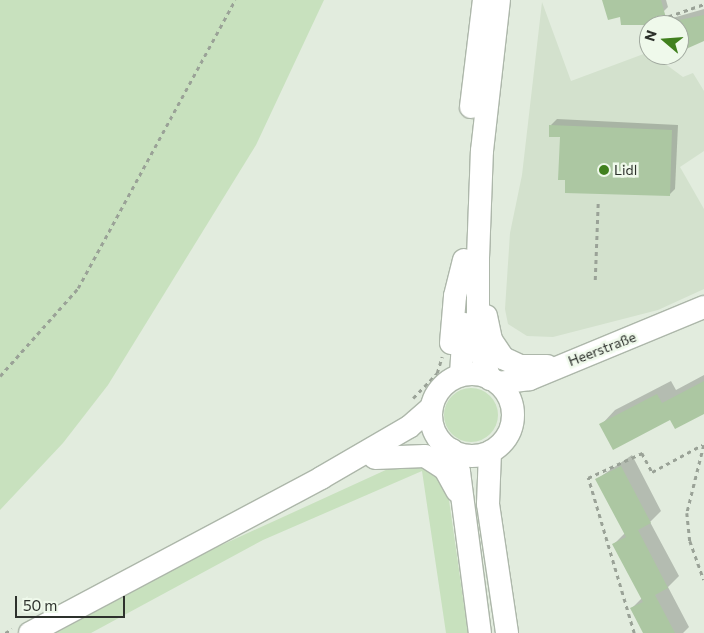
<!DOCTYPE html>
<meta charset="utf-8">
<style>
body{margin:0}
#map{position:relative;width:704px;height:633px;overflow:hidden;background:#e2ecde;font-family:Commissioner,sans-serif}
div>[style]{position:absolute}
.built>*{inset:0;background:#d3e1cd}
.green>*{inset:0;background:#c8e1be}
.round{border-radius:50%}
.shadow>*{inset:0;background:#0003}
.building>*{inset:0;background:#acc7a2}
.path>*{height:2.5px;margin-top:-1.25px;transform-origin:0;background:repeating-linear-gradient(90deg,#9aa297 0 4px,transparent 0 8px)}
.roads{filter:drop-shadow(1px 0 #adb7aa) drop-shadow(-1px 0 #adb7aa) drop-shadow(0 1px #adb7aa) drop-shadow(0 -1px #adb7aa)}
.secondary>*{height:22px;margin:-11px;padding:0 11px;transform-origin:11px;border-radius:11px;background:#fff}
.secondary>.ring{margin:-11px;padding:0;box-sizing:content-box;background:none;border:22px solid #fff;border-radius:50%}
.dots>*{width:14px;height:14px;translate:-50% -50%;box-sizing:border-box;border:2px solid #eff9eb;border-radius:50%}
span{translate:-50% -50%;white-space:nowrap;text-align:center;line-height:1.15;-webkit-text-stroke:5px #eff9eb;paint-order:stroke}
.poi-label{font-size:14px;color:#2d312c}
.left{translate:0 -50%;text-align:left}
.street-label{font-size:14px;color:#2d312c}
.north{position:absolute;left:639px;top:15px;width:50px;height:50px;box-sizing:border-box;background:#eff9eb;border:1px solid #a1a99f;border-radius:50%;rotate:288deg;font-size:14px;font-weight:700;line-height:20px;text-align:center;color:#2d312c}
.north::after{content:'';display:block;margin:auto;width:18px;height:22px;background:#41801e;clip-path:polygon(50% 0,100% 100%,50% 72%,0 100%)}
.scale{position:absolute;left:15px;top:596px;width:110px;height:22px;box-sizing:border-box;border:2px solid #2d312c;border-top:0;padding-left:6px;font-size:15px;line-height:18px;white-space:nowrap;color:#2d312c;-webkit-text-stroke:4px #eff9eb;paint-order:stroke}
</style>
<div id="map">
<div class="built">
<i style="clip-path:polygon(542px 2px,571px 81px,649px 52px,683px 77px,693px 73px,704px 91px,704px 151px,680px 167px,704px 209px,704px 289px,658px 310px,553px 337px,527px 336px,508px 324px,505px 309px,510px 233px,522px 175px)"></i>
</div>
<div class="green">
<i style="clip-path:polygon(0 0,324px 0,256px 145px,108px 385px,63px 443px,0 510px)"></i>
<i class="round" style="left:444px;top:388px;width:54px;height:54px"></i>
<i style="clip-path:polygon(401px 463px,428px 464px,448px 493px,468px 633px,446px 633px,422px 471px,263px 540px,91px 633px,56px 633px,200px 555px)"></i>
</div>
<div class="shadow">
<i style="clip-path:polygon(603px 0,666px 0,668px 7px,664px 11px)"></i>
<i style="clip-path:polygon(704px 9px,704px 38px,679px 33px,679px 25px,665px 25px,669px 19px)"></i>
<i style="clip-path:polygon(557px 119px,678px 125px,675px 189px,669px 195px,561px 136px,551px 125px)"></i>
<i style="clip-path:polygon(704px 375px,704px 413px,601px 425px,615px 410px,671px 381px,676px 390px)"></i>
<i style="clip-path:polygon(632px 455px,661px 511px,650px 522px,679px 576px,668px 587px,689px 627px,683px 633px,644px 633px,631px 609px,642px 598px,614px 544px,625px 533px,597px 479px)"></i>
</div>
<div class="building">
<i style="clip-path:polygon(602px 0,661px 0,668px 25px,621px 25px,620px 17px,608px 20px)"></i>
<i style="clip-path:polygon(704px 15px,704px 41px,686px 49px,679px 35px,679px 20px)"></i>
<i style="clip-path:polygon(549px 125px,672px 130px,670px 196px,565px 193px,565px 180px,558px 180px,560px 137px,549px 137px)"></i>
<i style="clip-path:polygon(704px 381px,704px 414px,675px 429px,670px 420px,613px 450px,599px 424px,657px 394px,662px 403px)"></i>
<i style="clip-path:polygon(621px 466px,651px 523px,638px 530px,668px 588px,655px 595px,675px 633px,643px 633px,630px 608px,643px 602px,612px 544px,626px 537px,595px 479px)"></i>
</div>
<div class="path">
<i style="left:661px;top:19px;width:46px;rotate:-19.2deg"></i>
<i style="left:595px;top:280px;width:78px;rotate:-87.8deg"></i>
<i style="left:0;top:376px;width:118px;rotate:-48.4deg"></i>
<i style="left:78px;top:288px;width:328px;rotate:-61.4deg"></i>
<i style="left:413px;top:398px;width:35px;rotate:-46deg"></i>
<i style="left:437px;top:373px;width:17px;rotate:-73deg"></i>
<i style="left:704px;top:445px;width:70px;rotate:104deg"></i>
<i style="left:687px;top:513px;width:28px;rotate:84deg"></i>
<i style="left:690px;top:541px;width:41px;rotate:70.3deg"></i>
<i style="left:5px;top:633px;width:8px;rotate:-30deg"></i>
<i style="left:634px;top:633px;width:162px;rotate:-106.5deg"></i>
<i style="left:588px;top:478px;width:60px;rotate:-24.8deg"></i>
<i style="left:642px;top:453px;width:21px;rotate:62deg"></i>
<i style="left:652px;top:472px;width:57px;rotate:-28.4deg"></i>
</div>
<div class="roads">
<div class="secondary">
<i style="left:471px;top:107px;width:108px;rotate:-83.1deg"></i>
<i style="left:486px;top:316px;width:25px;rotate:78deg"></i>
<i style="left:491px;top:340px;width:22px;rotate:56deg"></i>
<i style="left:503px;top:358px;width:19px;rotate:25deg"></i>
<i style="left:520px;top:366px;width:27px"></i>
<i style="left:451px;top:343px;width:47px;rotate:-85.1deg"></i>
<i style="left:455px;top:296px;width:37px;rotate:-76deg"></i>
<i class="ring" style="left:431px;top:374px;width:60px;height:60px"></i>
<i style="left:461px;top:375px;width:51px;rotate:-86.6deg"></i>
<i style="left:490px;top:379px;width:37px;rotate:-109deg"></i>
<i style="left:478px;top:344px;width:86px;rotate:-90deg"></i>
<i style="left:478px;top:258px;width:107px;rotate:-87.9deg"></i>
<i style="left:482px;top:151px;width:152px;rotate:-83.6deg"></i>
<i style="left:498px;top:383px;width:32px;rotate:-7deg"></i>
<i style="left:530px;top:379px;width:188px;rotate:-22.5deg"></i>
<i style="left:452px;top:450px;width:23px;rotate:72deg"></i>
<i style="left:459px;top:472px;width:162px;rotate:82.6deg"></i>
<i style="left:490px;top:452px;width:52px;rotate:92.2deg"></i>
<i style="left:488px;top:504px;width:130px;rotate:81.6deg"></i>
<i style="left:375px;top:458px;width:50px;rotate:-2.3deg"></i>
<i style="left:425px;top:456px;width:24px;rotate:33deg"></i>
<i style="left:445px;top:469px;width:25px;rotate:61deg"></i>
<i style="left:30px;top:633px;width:330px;rotate:-28deg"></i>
<i style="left:321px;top:478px;width:102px;rotate:-30.1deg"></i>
<i style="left:409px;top:427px;width:30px;rotate:-41deg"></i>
</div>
</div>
<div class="dots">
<i style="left:604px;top:170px;background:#41801e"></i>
</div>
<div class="poi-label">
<span class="left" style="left:614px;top:170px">Lidl</span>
</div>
<div class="street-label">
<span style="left:602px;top:349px;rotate:-21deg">Heerstraße</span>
</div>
<div class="north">N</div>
<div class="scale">50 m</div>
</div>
